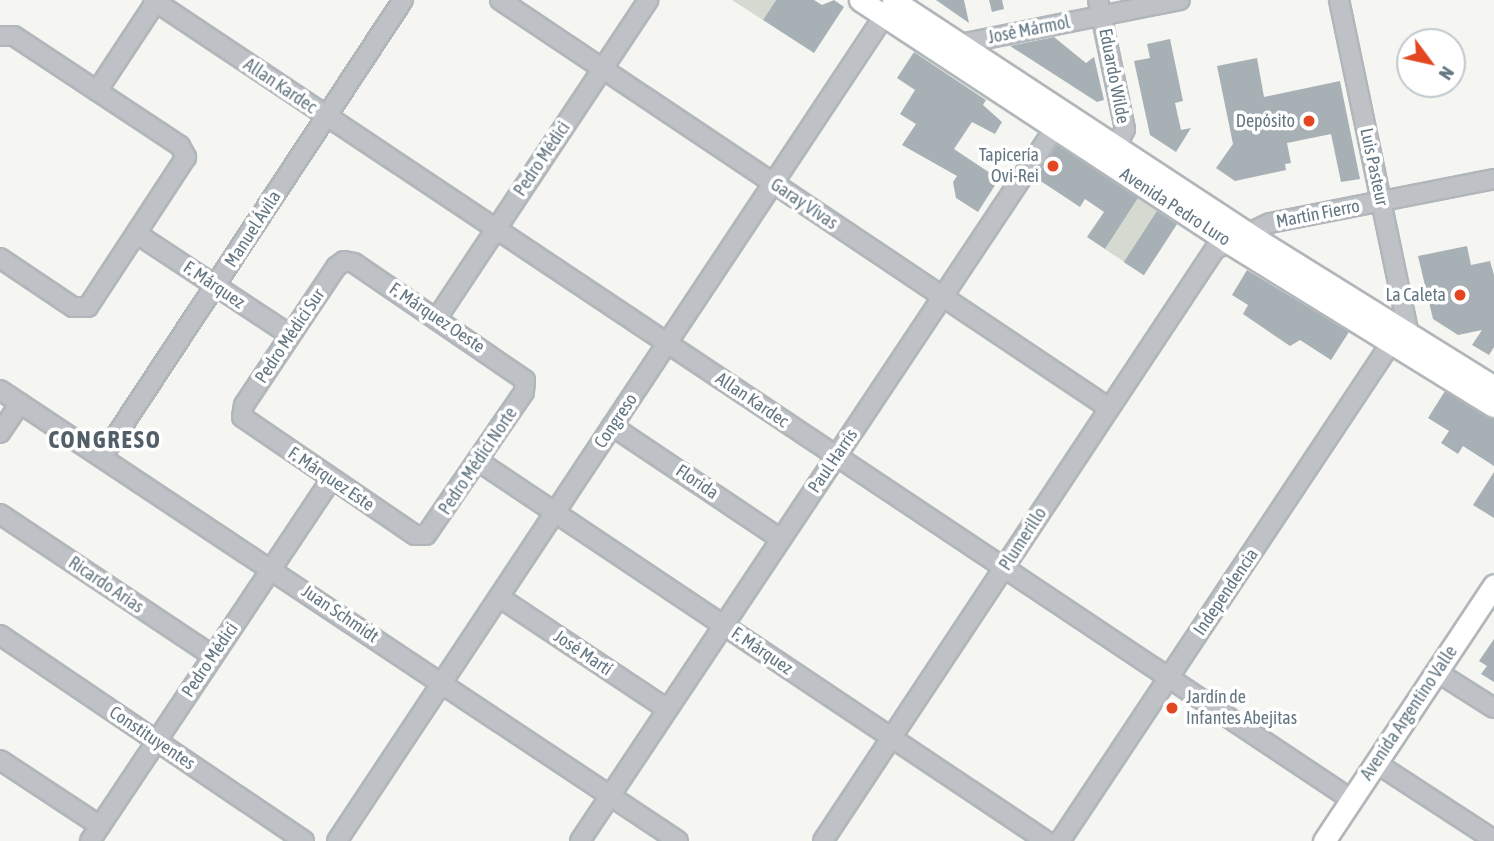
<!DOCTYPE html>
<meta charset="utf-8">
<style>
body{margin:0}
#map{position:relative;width:1494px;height:841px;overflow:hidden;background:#f5f5f1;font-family:"Asap Condensed",sans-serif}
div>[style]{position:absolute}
.green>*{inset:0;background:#d5dad0;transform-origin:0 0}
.building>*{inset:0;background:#a7b0b5;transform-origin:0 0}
.roads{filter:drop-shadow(2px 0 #b1b6ba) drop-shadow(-2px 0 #b1b6ba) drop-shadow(0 2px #b1b6ba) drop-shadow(0 -2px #b1b6ba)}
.minor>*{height:18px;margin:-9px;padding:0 9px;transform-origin:9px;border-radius:9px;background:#bec2c6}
.major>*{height:21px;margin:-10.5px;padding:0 10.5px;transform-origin:10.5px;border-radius:10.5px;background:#fff}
.dots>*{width:19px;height:19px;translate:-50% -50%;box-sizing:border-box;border:4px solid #fff;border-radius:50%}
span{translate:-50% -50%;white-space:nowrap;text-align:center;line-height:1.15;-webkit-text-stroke:7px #fff;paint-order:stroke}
.street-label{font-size:18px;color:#647783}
.poi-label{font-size:18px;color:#647783}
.right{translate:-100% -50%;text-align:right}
.left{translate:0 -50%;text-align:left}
.district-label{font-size:24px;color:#525f68;font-weight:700;letter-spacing:2px}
.north{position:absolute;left:1396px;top:28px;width:70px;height:70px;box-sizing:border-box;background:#fff;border:2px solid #c1c9cd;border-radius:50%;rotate:123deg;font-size:19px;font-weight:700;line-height:28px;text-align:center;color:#647783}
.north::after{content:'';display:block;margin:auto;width:24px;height:32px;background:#e44622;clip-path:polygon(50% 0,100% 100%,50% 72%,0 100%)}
</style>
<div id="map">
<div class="green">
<i style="clip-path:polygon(732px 0,776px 0,763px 20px)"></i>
<i style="left:1138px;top:198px;width:24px;height:61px;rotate:33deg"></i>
</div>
<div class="building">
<i style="clip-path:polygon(776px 0,814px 0,822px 5px,834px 0,844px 7px,814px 53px,763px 20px)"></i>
<i style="clip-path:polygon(936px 0,964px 0,969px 23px)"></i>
<i style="clip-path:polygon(989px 0,1002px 0,1004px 9px,992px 12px)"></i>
<i style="clip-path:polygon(1054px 37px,1086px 63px,1094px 57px,1104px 100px,1097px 102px,1010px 46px)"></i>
<i style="clip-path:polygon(1170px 39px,1183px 101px,1175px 103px,1181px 130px,1191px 128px,1176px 152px,1150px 135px,1134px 61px,1150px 58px,1147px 44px)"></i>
<i style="clip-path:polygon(914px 52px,986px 100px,983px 105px,1002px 122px,995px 134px,972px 122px,954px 149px,999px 179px,978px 212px,956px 198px,953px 182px,957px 176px,902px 145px,916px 124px,900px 114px,915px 90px,897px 78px)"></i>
<i style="clip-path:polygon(1257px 58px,1264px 97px,1340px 81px,1360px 179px,1341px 182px,1331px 134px,1287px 143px,1291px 163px,1285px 164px,1286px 170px,1235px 181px,1216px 168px,1233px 144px,1217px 66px)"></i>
<i style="clip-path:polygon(1057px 145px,1138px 198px,1105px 249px,1087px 237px,1104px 212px,1085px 199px,1080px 207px,1036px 178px)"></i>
<i style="left:1157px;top:211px;width:24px;height:61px;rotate:33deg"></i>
<i style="clip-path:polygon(1467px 246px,1471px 265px,1490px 261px,1494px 275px,1494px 347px,1489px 355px,1472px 345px,1482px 330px,1458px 335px,1433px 319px,1418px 256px)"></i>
<i style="clip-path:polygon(1247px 270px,1349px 332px,1331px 360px,1300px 340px,1290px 346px,1243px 314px,1248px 305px,1232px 295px)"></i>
<i style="clip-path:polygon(1445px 391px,1494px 419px,1494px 466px,1463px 446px,1458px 454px,1441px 443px,1449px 431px,1428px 418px)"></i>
<i style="clip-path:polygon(1494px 472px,1494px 518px,1473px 505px)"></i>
<i style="clip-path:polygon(1494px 639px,1494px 682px,1481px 674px,1487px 666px,1479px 661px)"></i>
</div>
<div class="roads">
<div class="minor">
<i style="left:153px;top:0;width:1441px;rotate:33.71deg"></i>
<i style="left:500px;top:0;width:733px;rotate:33.82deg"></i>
<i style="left:1098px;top:0;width:132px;rotate:78.2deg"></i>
<i style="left:1125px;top:129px;width:13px;rotate:117deg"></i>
<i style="left:1119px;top:141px;width:19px;rotate:-174deg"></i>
<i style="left:1339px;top:0;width:341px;rotate:78.2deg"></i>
<i style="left:0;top:36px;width:14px"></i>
<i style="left:14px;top:36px;width:199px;rotate:33.5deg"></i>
<i style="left:180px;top:146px;width:13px;rotate:61deg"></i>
<i style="left:186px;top:157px;width:179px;rotate:123.2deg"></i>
<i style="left:88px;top:307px;width:15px;rotate:180deg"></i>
<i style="left:73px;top:307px;width:88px;rotate:-146.1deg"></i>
<i style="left:960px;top:44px;width:224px;rotate:-11.3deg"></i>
<i style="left:97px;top:91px;width:109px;rotate:-56.6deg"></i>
<i style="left:137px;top:234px;width:183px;rotate:33.4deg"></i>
<i style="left:344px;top:261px;width:10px;rotate:11deg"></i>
<i style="left:354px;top:263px;width:207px;rotate:34.4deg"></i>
<i style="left:525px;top:380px;width:12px;rotate:95deg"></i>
<i style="left:524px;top:392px;width:173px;rotate:124.4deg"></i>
<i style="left:426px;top:535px;width:11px;rotate:180deg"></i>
<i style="left:415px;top:535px;width:209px;rotate:-145.7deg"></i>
<i style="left:242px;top:417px;width:12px;rotate:-81deg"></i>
<i style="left:244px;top:405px;width:166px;rotate:-56.3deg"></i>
<i style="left:336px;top:267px;width:10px;rotate:-37deg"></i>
<i style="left:437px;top:318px;width:382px;rotate:-56.4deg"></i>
<i style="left:0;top:390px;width:814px;rotate:33.63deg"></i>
<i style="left:612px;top:426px;width:203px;rotate:33.8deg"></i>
<i style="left:0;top:433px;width:36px;rotate:-56deg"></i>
<i style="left:102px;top:457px;width:547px;rotate:-56.63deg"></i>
<i style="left:478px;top:461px;width:683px;rotate:33.78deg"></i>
<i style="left:0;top:514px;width:256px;rotate:33.7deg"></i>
<i style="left:499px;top:597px;width:202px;rotate:33.7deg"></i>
<i style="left:0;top:635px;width:367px;rotate:34.1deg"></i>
<i style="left:1437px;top:672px;width:67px;rotate:32.3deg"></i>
<i style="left:0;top:760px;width:120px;rotate:33.4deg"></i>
<i style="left:1376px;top:763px;width:141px;rotate:33.1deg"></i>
<i style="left:90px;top:841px;width:435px;rotate:-56.3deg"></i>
<i style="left:337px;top:841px;width:1001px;rotate:-56.45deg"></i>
<i style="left:580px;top:841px;width:857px;rotate:-56.33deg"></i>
<i style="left:1055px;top:128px;width:11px;rotate:15deg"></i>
<i style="left:823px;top:841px;width:710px;rotate:-56.49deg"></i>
<i style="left:1215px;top:249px;width:61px;rotate:-25.3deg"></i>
<i style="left:1270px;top:223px;width:228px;rotate:-11.1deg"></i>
<i style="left:1060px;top:841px;width:598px;rotate:-56.39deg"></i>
</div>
<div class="major">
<i style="left:860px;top:0;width:440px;rotate:33.3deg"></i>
<i style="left:1228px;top:242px;width:312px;rotate:31.7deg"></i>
<i style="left:893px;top:0;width:437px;rotate:33.3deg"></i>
<i style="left:1258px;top:240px;width:278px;rotate:31.9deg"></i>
<i style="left:1324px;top:841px;width:307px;rotate:-56.4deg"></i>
</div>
</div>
<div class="dots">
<i style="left:1309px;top:121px;background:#e44622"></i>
<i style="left:1053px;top:166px;background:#e44622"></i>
<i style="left:1460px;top:295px;background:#e44622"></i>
<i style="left:1172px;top:708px;background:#e44622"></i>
</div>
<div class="street-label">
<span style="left:1029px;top:30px;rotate:-11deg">José Mármol</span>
<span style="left:1114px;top:76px;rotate:79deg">Eduardo Wilde</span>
<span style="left:280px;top:86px;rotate:34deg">Allan Kardec</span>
<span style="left:542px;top:159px;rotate:-56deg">Pedro Médici</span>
<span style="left:1374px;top:167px;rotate:78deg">Luis Pasteur</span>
<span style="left:804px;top:204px;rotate:34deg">Garay Vivas</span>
<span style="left:1175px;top:207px;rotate:33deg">Avenida Pedro Luro</span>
<span style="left:1318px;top:214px;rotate:-11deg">Martín Fierro</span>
<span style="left:253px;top:229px;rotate:-57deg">Manuel Ávila</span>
<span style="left:214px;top:285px;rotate:34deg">F. Márquez</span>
<span style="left:437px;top:318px;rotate:34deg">F. Márquez Oeste</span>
<span style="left:290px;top:336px;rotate:-56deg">Pedro Médici Sur</span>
<span style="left:752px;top:400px;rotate:34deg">Allan Kardec</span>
<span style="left:616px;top:421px;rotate:-56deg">Congreso</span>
<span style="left:478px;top:461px;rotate:-56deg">Pedro Médici Norte</span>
<span style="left:833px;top:461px;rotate:-56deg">Paul Harris</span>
<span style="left:331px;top:479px;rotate:34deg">F. Márquez Este</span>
<span style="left:697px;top:482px;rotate:34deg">Florida</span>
<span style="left:1023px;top:539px;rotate:-57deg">Plumerillo</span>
<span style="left:106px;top:585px;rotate:34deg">Ricardo Arias</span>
<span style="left:1226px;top:592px;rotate:-56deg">Independencia</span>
<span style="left:340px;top:614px;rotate:34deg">Juan Schmidt</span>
<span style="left:762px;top:651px;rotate:34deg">F. Márquez</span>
<span style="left:583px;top:653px;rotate:34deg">José Martí</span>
<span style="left:210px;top:660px;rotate:-56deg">Pedro Médici</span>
<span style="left:1409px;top:713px;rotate:-56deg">Avenida Argentino Valle</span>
<span style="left:152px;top:738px;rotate:34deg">Constituyentes</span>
</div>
<div class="poi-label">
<span class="right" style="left:1295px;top:121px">Depósito</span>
<span class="right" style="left:1039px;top:166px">Tapicería<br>Ovi-Rei</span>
<span class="right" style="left:1446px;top:295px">La Caleta</span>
<span class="left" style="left:1186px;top:708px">Jardín de<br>Infantes Abejitas</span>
</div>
<div class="district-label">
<span style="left:105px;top:440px">CONGRESO</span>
</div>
<div class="north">N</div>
</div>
